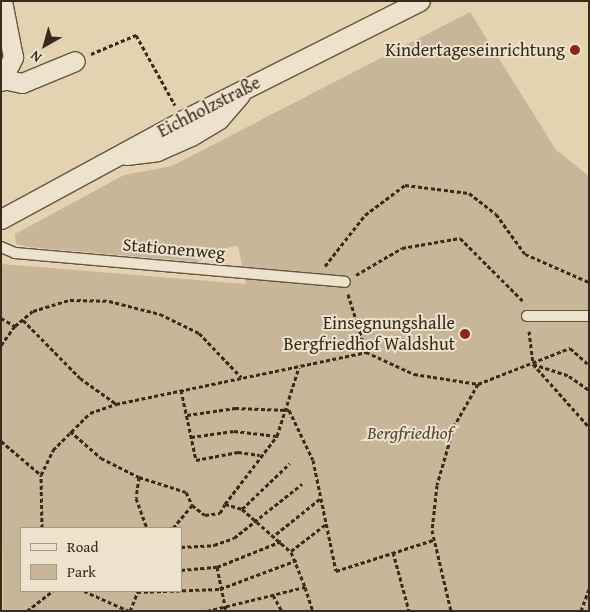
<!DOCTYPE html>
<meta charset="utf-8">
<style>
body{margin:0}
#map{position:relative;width:590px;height:612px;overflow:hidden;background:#e4d3b1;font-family:"Gentium Book Plus",serif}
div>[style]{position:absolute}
.green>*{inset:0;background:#c7b798}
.path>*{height:3px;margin-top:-1.5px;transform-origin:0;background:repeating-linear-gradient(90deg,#372c1c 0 4px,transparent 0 6.5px)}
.roads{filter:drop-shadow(1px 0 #625641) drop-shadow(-1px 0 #625641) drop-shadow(0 1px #625641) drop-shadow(0 -1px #625641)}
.lane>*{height:10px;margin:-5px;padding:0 5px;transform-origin:5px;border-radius:5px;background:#ede2cc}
.street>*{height:19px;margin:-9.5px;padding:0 9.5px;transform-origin:9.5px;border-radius:9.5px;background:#ede2cc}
.dots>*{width:14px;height:14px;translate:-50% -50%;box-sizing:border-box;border:2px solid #ede2cc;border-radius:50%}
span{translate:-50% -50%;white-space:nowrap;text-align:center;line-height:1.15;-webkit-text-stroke:4px #ede2cc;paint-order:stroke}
.poi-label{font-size:18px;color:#372c1c}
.right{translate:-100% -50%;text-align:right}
.street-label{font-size:18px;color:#372c1c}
.park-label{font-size:18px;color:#544835;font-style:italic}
.frame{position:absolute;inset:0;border:2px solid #372c1c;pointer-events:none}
.legend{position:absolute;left:20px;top:527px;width:162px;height:65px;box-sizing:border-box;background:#ede2cc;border:1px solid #a49986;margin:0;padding:6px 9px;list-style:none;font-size:15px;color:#372c1c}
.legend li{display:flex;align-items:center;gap:10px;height:25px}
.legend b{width:25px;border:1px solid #a49986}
.north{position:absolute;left:20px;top:20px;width:50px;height:50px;-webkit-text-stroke:4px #ede2cc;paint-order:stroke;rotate:218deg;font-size:14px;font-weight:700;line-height:20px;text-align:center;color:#372c1c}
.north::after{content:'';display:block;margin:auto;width:18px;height:22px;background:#372c1c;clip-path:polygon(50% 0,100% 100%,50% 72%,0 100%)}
</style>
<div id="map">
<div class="green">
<i style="clip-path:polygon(evenodd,470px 12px,556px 150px,589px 176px,589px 611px,3px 611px,1px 264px,246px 284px,238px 246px,214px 250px,199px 262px,28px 247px,16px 244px,15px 234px,124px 175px,172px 166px,470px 12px,21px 528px,181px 528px,181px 591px,21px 591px,21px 528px)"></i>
</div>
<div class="path">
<i style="left:91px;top:54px;width:49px;rotate:-22.9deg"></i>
<i style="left:136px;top:35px;width:80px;rotate:60.9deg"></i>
<i style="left:325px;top:266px;width:65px;rotate:-51.9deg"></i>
<i style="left:365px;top:215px;width:50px;rotate:-36.9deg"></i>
<i style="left:405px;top:185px;width:64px;rotate:7.1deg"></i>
<i style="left:469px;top:193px;width:34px;rotate:38deg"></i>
<i style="left:496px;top:214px;width:49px;rotate:54.1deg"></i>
<i style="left:525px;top:254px;width:70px;rotate:23.6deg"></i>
<i style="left:356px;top:275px;width:53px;rotate:-30.4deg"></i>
<i style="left:402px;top:248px;width:59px;rotate:-9.8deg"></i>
<i style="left:460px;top:238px;width:91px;rotate:45deg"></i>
<i style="left:348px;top:294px;width:61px;rotate:72.8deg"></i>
<i style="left:366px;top:352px;width:53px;rotate:24.6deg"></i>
<i style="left:414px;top:374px;width:65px;rotate:8.9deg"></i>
<i style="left:478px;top:384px;width:48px;rotate:119.7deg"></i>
<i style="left:454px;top:426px;width:61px;rotate:106.1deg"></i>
<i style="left:437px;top:485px;width:45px;rotate:96.3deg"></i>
<i style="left:432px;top:530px;width:83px;rotate:76.8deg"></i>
<i style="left:1px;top:318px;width:16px;rotate:30deg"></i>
<i style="left:15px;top:326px;width:23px;rotate:-40deg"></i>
<i style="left:33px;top:311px;width:39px;rotate:-17deg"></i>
<i style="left:70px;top:300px;width:39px;rotate:1deg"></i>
<i style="left:109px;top:301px;width:53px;rotate:14.3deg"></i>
<i style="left:160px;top:314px;width:43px;rotate:26deg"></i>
<i style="left:199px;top:333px;width:61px;rotate:46.3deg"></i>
<i style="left:23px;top:320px;width:81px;rotate:45.5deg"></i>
<i style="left:80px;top:378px;width:43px;rotate:35.5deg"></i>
<i style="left:529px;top:331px;width:33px;rotate:83deg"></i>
<i style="left:533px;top:364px;width:84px;rotate:48.4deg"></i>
<i style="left:1px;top:345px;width:24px;rotate:-54deg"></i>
<i style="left:533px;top:364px;width:38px;rotate:18deg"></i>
<i style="left:569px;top:376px;width:24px;rotate:35deg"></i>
<i style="left:478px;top:384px;width:99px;rotate:-21.4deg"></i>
<i style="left:570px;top:348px;width:25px;rotate:42deg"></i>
<i style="left:181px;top:390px;width:72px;rotate:77.9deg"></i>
<i style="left:196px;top:460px;width:43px;rotate:-10.8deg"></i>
<i style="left:238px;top:452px;width:22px;rotate:8deg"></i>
<i style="left:187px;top:415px;width:49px;rotate:-8.3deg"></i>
<i style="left:235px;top:408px;width:54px;rotate:2.1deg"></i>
<i style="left:289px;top:410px;width:55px;rotate:64.4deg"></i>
<i style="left:313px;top:460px;width:113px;rotate:78.3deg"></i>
<i style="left:336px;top:571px;width:102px;rotate:-17.7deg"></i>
<i style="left:70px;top:431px;width:41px;rotate:41.1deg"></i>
<i style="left:101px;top:458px;width:42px;rotate:26.6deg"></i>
<i style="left:139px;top:477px;width:49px;rotate:17.7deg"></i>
<i style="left:186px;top:492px;width:14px;rotate:65deg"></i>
<i style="left:192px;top:505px;width:16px;rotate:38deg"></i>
<i style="left:205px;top:515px;width:15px;rotate:-8deg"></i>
<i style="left:220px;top:513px;width:10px;rotate:-61deg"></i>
<i style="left:225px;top:504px;width:18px;rotate:16deg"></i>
<i style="left:242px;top:509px;width:65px;rotate:41.3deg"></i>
<i style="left:291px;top:552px;width:38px;rotate:68deg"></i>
<i style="left:191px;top:437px;width:43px;rotate:-7.9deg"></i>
<i style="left:234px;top:431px;width:43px;rotate:6.6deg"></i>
<i style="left:1px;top:441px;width:52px;rotate:40.4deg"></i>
<i style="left:139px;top:477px;width:21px;rotate:98deg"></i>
<i style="left:136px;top:498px;width:32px;rotate:70deg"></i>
<i style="left:225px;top:504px;width:86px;rotate:-52.6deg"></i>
<i style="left:277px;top:436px;width:72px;rotate:-72.3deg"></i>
<i style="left:242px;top:509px;width:66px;rotate:-43.8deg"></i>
<i style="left:42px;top:528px;width:53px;rotate:-91.1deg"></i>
<i style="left:41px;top:475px;width:28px;rotate:-64deg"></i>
<i style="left:53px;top:450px;width:52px;rotate:-45deg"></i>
<i style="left:90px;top:413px;width:28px;rotate:-19deg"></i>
<i style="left:116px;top:404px;width:255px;rotate:-11.7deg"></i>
<i style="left:173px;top:528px;width:30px;rotate:-50deg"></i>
<i style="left:276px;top:534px;width:58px;rotate:-38.7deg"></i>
<i style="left:181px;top:547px;width:33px;rotate:-3deg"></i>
<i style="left:214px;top:545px;width:21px;rotate:-19deg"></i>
<i style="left:234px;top:538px;width:87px;rotate:-38.5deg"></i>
<i style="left:291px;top:551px;width:44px;rotate:-37.6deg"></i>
<i style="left:393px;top:552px;width:61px;rotate:74.8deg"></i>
<i style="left:217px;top:567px;width:45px;rotate:78.4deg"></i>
<i style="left:181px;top:570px;width:36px;rotate:-5deg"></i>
<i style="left:217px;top:567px;width:70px;rotate:-21.8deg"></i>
<i style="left:84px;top:591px;width:49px;rotate:24deg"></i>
<i style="left:137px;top:592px;width:83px;rotate:-2.1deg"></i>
<i style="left:220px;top:589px;width:82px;rotate:-20.6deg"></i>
<i style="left:273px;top:595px;width:18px;rotate:61deg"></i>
<i style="left:27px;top:611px;width:33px;rotate:-38deg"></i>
<i style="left:130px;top:611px;width:22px;rotate:-68deg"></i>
<i style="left:207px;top:611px;width:101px;rotate:-13.8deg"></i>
<i style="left:305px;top:587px;width:25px;rotate:72deg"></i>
<i style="left:581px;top:611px;width:23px;rotate:-70deg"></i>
</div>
<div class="roads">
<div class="lane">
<i style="left:1px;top:247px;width:15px;rotate:23deg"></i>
<i style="left:15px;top:253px;width:331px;rotate:5deg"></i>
<i style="left:527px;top:316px;width:62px"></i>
</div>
<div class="street">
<i style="left:3px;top:79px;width:19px;rotate:12deg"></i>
<i style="left:22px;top:83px;width:57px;rotate:-22.5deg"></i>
<i style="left:1px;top:81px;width:27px;rotate:-63deg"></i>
<i style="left:13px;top:57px;width:57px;rotate:-101.1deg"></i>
<i style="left:126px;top:155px;width:31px;rotate:-7deg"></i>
<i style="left:157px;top:151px;width:37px;rotate:-24deg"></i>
<i style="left:191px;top:136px;width:33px;rotate:-31deg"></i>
<i style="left:219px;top:119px;width:32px;rotate:-49deg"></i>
<i style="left:1px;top:219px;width:207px;rotate:-28.5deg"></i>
<i style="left:183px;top:120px;width:265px;rotate:-26.7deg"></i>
</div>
</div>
<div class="dots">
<i style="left:575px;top:50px;background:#8f2418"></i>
<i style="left:465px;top:334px;background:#8f2418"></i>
</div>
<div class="poi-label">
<span class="right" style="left:565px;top:50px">Kindertageseinrichtung</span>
<span class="right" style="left:455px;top:334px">Einsegnungshalle<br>Bergfriedhof Waldshut</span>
</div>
<div class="street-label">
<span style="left:209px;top:107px;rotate:-27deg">Eichholzstraße</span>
<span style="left:174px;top:249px;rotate:5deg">Stationenweg</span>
</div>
<div class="park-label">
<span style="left:410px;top:433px">Bergfriedhof</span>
</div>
<div class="frame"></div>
<ul class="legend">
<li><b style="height:6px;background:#ede2cc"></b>Road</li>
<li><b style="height:14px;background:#c7b798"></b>Park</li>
</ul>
<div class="north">N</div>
</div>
